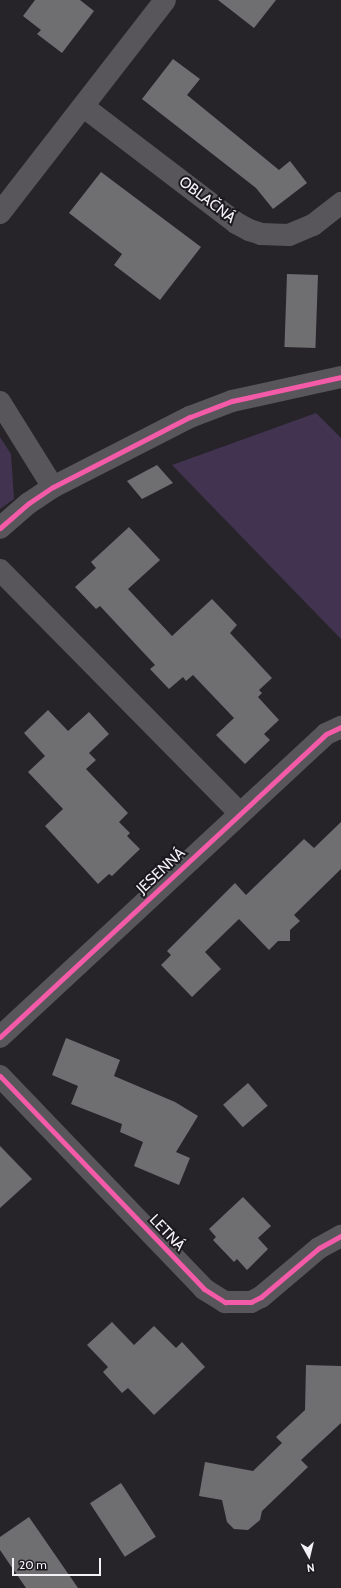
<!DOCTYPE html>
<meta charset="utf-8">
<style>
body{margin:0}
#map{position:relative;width:341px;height:1588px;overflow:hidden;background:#262428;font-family:Cabin,sans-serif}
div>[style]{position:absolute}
.green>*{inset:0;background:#423451}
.building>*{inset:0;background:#6f6e71;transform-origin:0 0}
.minor>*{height:22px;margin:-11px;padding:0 11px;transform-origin:11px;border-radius:11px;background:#58565a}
.cycleway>*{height:5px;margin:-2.5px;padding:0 2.5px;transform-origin:2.5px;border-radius:2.5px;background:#f35aa7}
span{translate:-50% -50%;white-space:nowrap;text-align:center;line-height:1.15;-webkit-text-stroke:4px #1c1820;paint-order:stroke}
.street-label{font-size:15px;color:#f4f1f7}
.north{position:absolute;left:289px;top:1536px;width:40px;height:40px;-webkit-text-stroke:3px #1c1820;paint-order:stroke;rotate:172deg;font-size:11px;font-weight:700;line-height:16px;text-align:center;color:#f4f1f7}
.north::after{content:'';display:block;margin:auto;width:14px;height:18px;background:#f4f1f7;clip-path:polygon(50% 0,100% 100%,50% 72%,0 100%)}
.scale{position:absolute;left:12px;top:1558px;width:89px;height:18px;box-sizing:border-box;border:2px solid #f4f1f7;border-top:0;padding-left:5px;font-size:12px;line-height:14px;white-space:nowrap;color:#f4f1f7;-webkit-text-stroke:3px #1c1820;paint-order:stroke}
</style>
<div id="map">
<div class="green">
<i style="clip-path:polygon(316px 413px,341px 438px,341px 639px,172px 465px)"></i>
<i style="clip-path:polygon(0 437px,11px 454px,14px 499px,0 509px)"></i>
</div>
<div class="building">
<i style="clip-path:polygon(35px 0,80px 0,94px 11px,62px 53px,37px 34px,41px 30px,23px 16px)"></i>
<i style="clip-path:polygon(218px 0,276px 0,254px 28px)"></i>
<i style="clip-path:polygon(173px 59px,200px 79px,187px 95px,279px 170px,290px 161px,307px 183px,273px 209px,256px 188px,142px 99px)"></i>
<i style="clip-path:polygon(101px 172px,201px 247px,160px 300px,114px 265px,122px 254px,69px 213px)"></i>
<i style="left:287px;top:274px;width:31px;height:73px;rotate:2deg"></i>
<i style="clip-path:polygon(157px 465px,173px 483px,142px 499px,127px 481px)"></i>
<i style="clip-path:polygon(129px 527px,160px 560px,128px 589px,172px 636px,212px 599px,237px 625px,230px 633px,272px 678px,259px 690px,262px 693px,258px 697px,279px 720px,264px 734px,270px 740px,245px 764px,216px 735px,234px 718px,193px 675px,186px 681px,183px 677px,169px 689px,150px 669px,155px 665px,100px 606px,96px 609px,75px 587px,96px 568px,91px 562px)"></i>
<i style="clip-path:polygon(48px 710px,68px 731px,89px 712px,109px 734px,89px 753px,96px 760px,86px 769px,128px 813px,119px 822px,130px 833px,127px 836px,140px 849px,112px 876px,109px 874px,98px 884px,45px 826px,63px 809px,28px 772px,45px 756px,24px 733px)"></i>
<i style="clip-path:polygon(341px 822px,341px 869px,294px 915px,300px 921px,290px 930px,290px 941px,278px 941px,269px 950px,239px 919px,205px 952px,221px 969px,192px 997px,161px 965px,171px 955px,167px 951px,235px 883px,246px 895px,304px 839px,314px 848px)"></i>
<i style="clip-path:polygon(66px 1038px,120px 1060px,114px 1076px,175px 1102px,198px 1116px,176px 1152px,190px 1158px,179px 1185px,134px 1166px,143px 1142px,120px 1132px,122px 1124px,71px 1104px,78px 1086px,52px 1075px)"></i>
<i style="left:248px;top:1083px;width:30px;height:33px;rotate:49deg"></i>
<i style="clip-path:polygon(0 1146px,32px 1179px,0 1208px)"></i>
<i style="clip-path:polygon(243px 1197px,271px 1226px,258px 1238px,268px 1249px,247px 1270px,237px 1259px,234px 1262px,213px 1240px,216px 1237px,209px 1229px)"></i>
<i style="clip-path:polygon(112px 1322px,134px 1345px,154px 1326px,176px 1348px,182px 1342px,205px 1367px,154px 1415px,128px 1388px,122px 1393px,103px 1372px,108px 1367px,87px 1345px)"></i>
<i style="clip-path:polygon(306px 1365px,341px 1366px,341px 1423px,301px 1460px,308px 1467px,262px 1511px,260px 1520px,248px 1530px,234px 1529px,227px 1522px,222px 1500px,199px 1496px,205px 1462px,253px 1471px,282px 1443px,276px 1437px,305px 1410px)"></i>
<i style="left:121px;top:1483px;width:64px;height:37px;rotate:57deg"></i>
<i style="clip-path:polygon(29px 1517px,78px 1588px,26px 1588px,0 1550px,0 1537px)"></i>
</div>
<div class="minor">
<i style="left:84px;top:107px;width:191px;rotate:37.3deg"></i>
<i style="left:236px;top:223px;width:15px;rotate:28deg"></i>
<i style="left:249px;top:230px;width:13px;rotate:18deg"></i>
<i style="left:261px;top:234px;width:28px;rotate:2deg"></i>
<i style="left:289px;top:235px;width:26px;rotate:-23deg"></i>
<i style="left:313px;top:225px;width:36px;rotate:-38deg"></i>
<i style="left:0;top:213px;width:269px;rotate:-52.2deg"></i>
<i style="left:0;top:402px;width:100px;rotate:58.1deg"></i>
<i style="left:0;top:528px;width:38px;rotate:-41deg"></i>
<i style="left:29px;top:503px;width:29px;rotate:-34deg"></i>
<i style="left:53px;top:487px;width:154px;rotate:-27.1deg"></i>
<i style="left:190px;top:417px;width:45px;rotate:-20.9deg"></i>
<i style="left:232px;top:401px;width:112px;rotate:-12.4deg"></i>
<i style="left:0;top:570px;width:342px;rotate:45.4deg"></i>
<i style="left:0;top:1037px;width:445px;rotate:-42.9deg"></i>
<i style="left:326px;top:734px;width:17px;rotate:-25deg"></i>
<i style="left:0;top:1076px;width:295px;rotate:46.2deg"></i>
<i style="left:204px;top:1289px;width:25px;rotate:32deg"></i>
<i style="left:225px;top:1302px;width:26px"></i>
<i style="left:251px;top:1302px;width:11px;rotate:-27deg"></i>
<i style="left:261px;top:1297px;width:76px;rotate:-40.2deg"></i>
<i style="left:319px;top:1248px;width:25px;rotate:-29deg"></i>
</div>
<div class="cycleway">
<i style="left:0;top:528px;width:38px;rotate:-41deg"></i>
<i style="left:29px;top:503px;width:29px;rotate:-34deg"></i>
<i style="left:53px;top:487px;width:154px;rotate:-27.1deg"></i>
<i style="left:190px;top:417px;width:45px;rotate:-20.9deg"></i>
<i style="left:232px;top:401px;width:112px;rotate:-12.4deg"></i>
<i style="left:0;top:1037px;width:445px;rotate:-42.9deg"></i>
<i style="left:326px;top:734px;width:17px;rotate:-25deg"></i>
<i style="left:0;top:1076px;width:295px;rotate:46.2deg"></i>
<i style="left:204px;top:1289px;width:25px;rotate:32deg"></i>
<i style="left:225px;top:1302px;width:26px"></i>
<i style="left:251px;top:1302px;width:11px;rotate:-27deg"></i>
<i style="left:261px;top:1297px;width:76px;rotate:-40.2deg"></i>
<i style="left:319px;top:1248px;width:25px;rotate:-29deg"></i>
</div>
<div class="street-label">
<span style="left:207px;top:200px;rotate:37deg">OBLAČNÁ</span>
<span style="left:161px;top:871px;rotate:-43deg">JESENNÁ</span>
<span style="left:167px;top:1233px;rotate:46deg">LETNÁ</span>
</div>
<div class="north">N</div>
<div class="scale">20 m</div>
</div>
